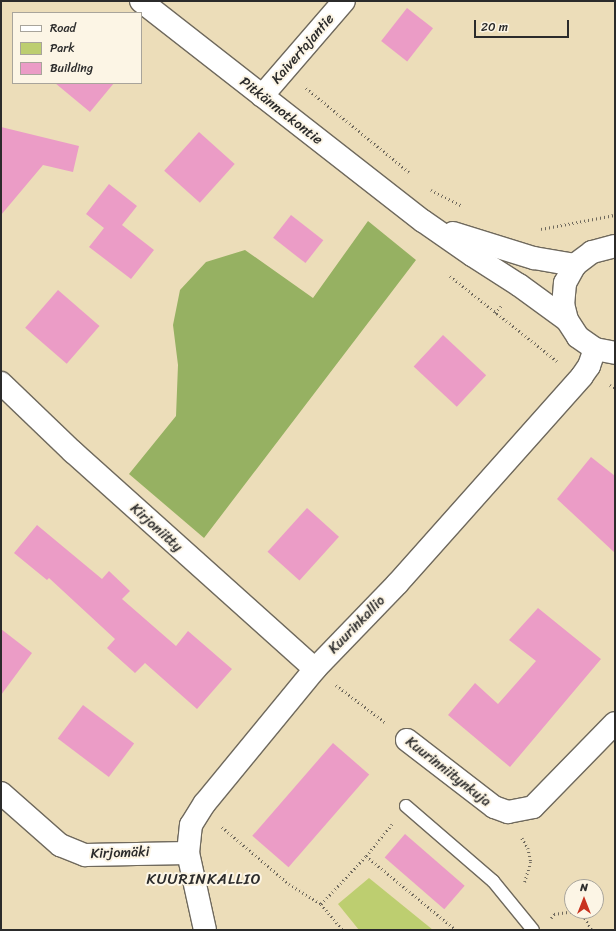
<!DOCTYPE html>
<meta charset="utf-8">
<style>
body{margin:0}
#map{position:relative;width:616px;height:931px;overflow:hidden;background:#ecddb9;font-family:Sriracha,sans-serif}
div>[style]{position:absolute}
.green>*{inset:0;background:#bdce70}
.forest>*{inset:0;background:#96b162}
.building>*{inset:0;background:#eb9cc6;transform-origin:0 0}
.path>*{height:2.5px;margin-top:-1.25px;transform-origin:0;background:repeating-linear-gradient(90deg,#6f695d 0 1px,transparent 0 4px)}
.roads{filter:drop-shadow(1px 0 #6f695d) drop-shadow(-1px 0 #6f695d) drop-shadow(0 1px #6f695d) drop-shadow(0 -1px #6f695d)}
.service>*{height:12px;margin:-6px;padding:0 6px;transform-origin:6px;border-radius:6px;background:#fff}
.minor>*{height:22px;margin:-11px;padding:0 11px;transform-origin:11px;border-radius:11px;background:#fff}
.tertiary>*{height:22px;margin:-11px;padding:0 11px;transform-origin:11px;border-radius:11px;background:#fff}
span{translate:-50% -50%;white-space:nowrap;text-align:center;line-height:1.15;-webkit-text-stroke:4px #fcf5e5;paint-order:stroke}
.street-label{font-size:14px;color:#2b2b2b}
.neighbourhood-label{font-size:15px;color:#2b2b2b;letter-spacing:1px}
.frame{position:absolute;inset:0;border:2px solid #2b2b2b;pointer-events:none}
.legend{position:absolute;left:12px;top:12px;width:130px;height:72px;box-sizing:border-box;background:#fcf5e5;border:1px solid #a8a49b;margin:0;padding:5px 7px;list-style:none;font-size:12px;color:#2b2b2b}
.legend li{display:flex;align-items:center;gap:8px;height:20px}
.legend b{width:20px;border:1px solid #a8a49b}
.north{position:absolute;left:564px;top:879px;width:40px;height:40px;box-sizing:border-box;background:#fcf5e5;border:1px solid #a8a49b;border-radius:50%;rotate:0deg;font-size:11px;font-weight:700;line-height:16px;text-align:center;color:#2b2b2b}
.north::after{content:'';display:block;margin:auto;width:14px;height:18px;background:#c8321e;clip-path:polygon(50% 0,100% 100%,50% 72%,0 100%)}
.scale{position:absolute;left:474px;top:20px;width:95px;height:18px;box-sizing:border-box;border:2px solid #2b2b2b;border-top:0;padding-left:5px;font-size:12px;line-height:14px;white-space:nowrap;color:#2b2b2b;-webkit-text-stroke:3px #fcf5e5;paint-order:stroke}
</style>
<div id="map">
<div class="green">
<i style="clip-path:polygon(369px 878px,433px 930px,359px 930px,338px 904px)"></i>
</div>
<div class="forest">
<i style="clip-path:polygon(368px 221px,416px 260px,204px 538px,129px 474px,176px 416px,178px 365px,173px 325px,180px 290px,206px 262px,245px 250px,313px 298px)"></i>
</div>
<div class="building">
<i style="left:407px;top:8px;width:33px;height:42px;rotate:38deg"></i>
<i style="clip-path:polygon(55px 83px,114px 83px,90px 112px)"></i>
<i style="clip-path:polygon(1px 127px,79px 146px,73px 172px,43px 165px,1px 215px)"></i>
<i style="left:199px;top:132px;width:48px;height:52px;rotate:42deg"></i>
<i style="clip-path:polygon(109px 184px,137px 206px,122px 225px,154px 250px,131px 279px,89px 247px,104px 228px,86px 214px)"></i>
<i style="left:291px;top:215px;width:41px;height:29px;rotate:38deg"></i>
<i style="left:58px;top:290px;width:55px;height:50px;rotate:41deg"></i>
<i style="left:443px;top:335px;width:59px;height:43px;rotate:43deg"></i>
<i style="clip-path:polygon(591px 457px,615px 476px,615px 553px,557px 499px)"></i>
<i style="left:307px;top:508px;width:43px;height:59px;rotate:42deg"></i>
<i style="clip-path:polygon(37px 525px,102px 579px,109px 571px,130px 591px,122px 599px,176px 646px,188px 631px,232px 669px,197px 709px,145px 663px,135px 673px,107px 648px,115px 639px,49px 578px,47px 580px,14px 553px)"></i>
<i style="clip-path:polygon(538px 608px,601px 659px,510px 767px,448px 715px,475px 683px,498px 704px,536px 661px,509px 640px)"></i>
<i style="clip-path:polygon(1px 629px,32px 653px,1px 695px)"></i>
<i style="left:83px;top:705px;width:64px;height:42px;rotate:37deg"></i>
<i style="left:333px;top:743px;width:48px;height:123px;rotate:41deg"></i>
<i style="left:405px;top:834px;width:79px;height:31px;rotate:41deg"></i>
</div>
<div class="path">
<i style="left:306px;top:88px;width:133px;rotate:39.2deg"></i>
<i style="left:431px;top:190px;width:34px;rotate:27deg"></i>
<i style="left:541px;top:229px;width:75px;rotate:-10.7deg"></i>
<i style="left:450px;top:276px;width:137px;rotate:38.5deg"></i>
<i style="left:495px;top:313px;width:9px;rotate:-49deg"></i>
<i style="left:610px;top:385px;width:6px;rotate:31deg"></i>
<i style="left:336px;top:685px;width:63px;rotate:37.2deg"></i>
<i style="left:222px;top:827px;width:88px;rotate:40.4deg"></i>
<i style="left:289px;top:884px;width:38px;rotate:32deg"></i>
<i style="left:321px;top:904px;width:34px;rotate:50deg"></i>
<i style="left:522px;top:838px;width:12px;rotate:59deg"></i>
<i style="left:528px;top:848px;width:14px;rotate:78deg"></i>
<i style="left:531px;top:862px;width:21px;rotate:107deg"></i>
<i style="left:366px;top:856px;width:117px;rotate:39.4deg"></i>
<i style="left:321px;top:904px;width:66px;rotate:-46.8deg"></i>
<i style="left:366px;top:856px;width:41px;rotate:-50.9deg"></i>
<i style="left:551px;top:918px;width:5px;rotate:-53deg"></i>
<i style="left:554px;top:914px;width:21px;rotate:-8deg"></i>
<i style="left:575px;top:911px;width:12px;rotate:35deg"></i>
<i style="left:585px;top:918px;width:14px;rotate:60deg"></i>
</div>
<div class="roads">
<div class="service">
<i style="left:406px;top:806px;width:115px;rotate:40.8deg"></i>
<i style="left:493px;top:881px;width:63px;rotate:50.8deg"></i>
</div>
<div class="minor">
<i style="left:262px;top:96px;width:125px;rotate:-49.2deg"></i>
<i style="left:1px;top:383px;width:100px;rotate:43.8deg"></i>
<i style="left:73px;top:452px;width:325px;rotate:41.9deg"></i>
<i style="left:407px;top:740px;width:110px;rotate:37.6deg"></i>
<i style="left:494px;top:807px;width:15px;rotate:20deg"></i>
<i style="left:508px;top:812px;width:25px;rotate:-11deg"></i>
<i style="left:533px;top:807px;width:117px;rotate:-45.7deg"></i>
<i style="left:1px;top:793px;width:79px;rotate:41.4deg"></i>
<i style="left:60px;top:845px;width:27px;rotate:22deg"></i>
<i style="left:85px;top:855px;width:103px;rotate:-1.1deg"></i>
<i style="left:205px;top:930px;width:79px;rotate:-102.4deg"></i>
<i style="left:188px;top:853px;width:28px;rotate:-84deg"></i>
<i style="left:191px;top:825px;width:26px;rotate:-58deg"></i>
<i style="left:205px;top:803px;width:173px;rotate:-50.6deg"></i>
<i style="left:315px;top:669px;width:118px;rotate:-46deg"></i>
<i style="left:397px;top:584px;width:278px;rotate:-48.3deg"></i>
<i style="left:582px;top:376px;width:12px;rotate:-55deg"></i>
<i style="left:589px;top:366px;width:18px;rotate:-71deg"></i>
</div>
<div class="tertiary">
<i style="left:141px;top:1px;width:358px;rotate:38deg"></i>
<i style="left:423px;top:221px;width:60px;rotate:34.8deg"></i>
<i style="left:472px;top:255px;width:56px;rotate:32.6deg"></i>
<i style="left:519px;top:285px;width:59px;rotate:36.1deg"></i>
<i style="left:453px;top:233px;width:85px;rotate:17.2deg"></i>
<i style="left:534px;top:258px;width:42px;rotate:9.7deg"></i>
<i style="left:615px;top:246px;width:24px;rotate:165deg"></i>
<i style="left:592px;top:252px;width:21px;rotate:143deg"></i>
<i style="left:575px;top:265px;width:21px;rotate:119deg"></i>
<i style="left:565px;top:283px;width:21px;rotate:95deg"></i>
<i style="left:563px;top:304px;width:16px;rotate:76deg"></i>
<i style="left:567px;top:320px;width:20px;rotate:57deg"></i>
<i style="left:578px;top:337px;width:21px;rotate:35deg"></i>
<i style="left:595px;top:349px;width:20px;rotate:11deg"></i>
</div>
</div>
<div class="street-label">
<span style="left:303px;top:49px;rotate:-49deg">Kaivertajantie</span>
<span style="left:281px;top:111px;rotate:38deg">Pitkännotkontie</span>
<span style="left:156px;top:528px;rotate:42deg">Kirjoniitty</span>
<span style="left:357px;top:625px;rotate:-46deg">Kuurinkallio</span>
<span style="left:448px;top:772px;rotate:38deg">Kuurinniitynkuja</span>
<span style="left:120px;top:853px;rotate:-2deg">Kirjomäki</span>
</div>
<div class="neighbourhood-label">
<span style="left:204px;top:880px">KUURINKALLIO</span>
</div>
<div class="frame"></div>
<ul class="legend">
<li><b style="height:5px;background:#fff"></b>Road</li>
<li><b style="height:11px;background:#bdce70"></b>Park</li>
<li><b style="height:11px;background:#eb9cc6"></b>Building</li>
</ul>
<div class="north">N</div>
<div class="scale">20 m</div>
</div>
